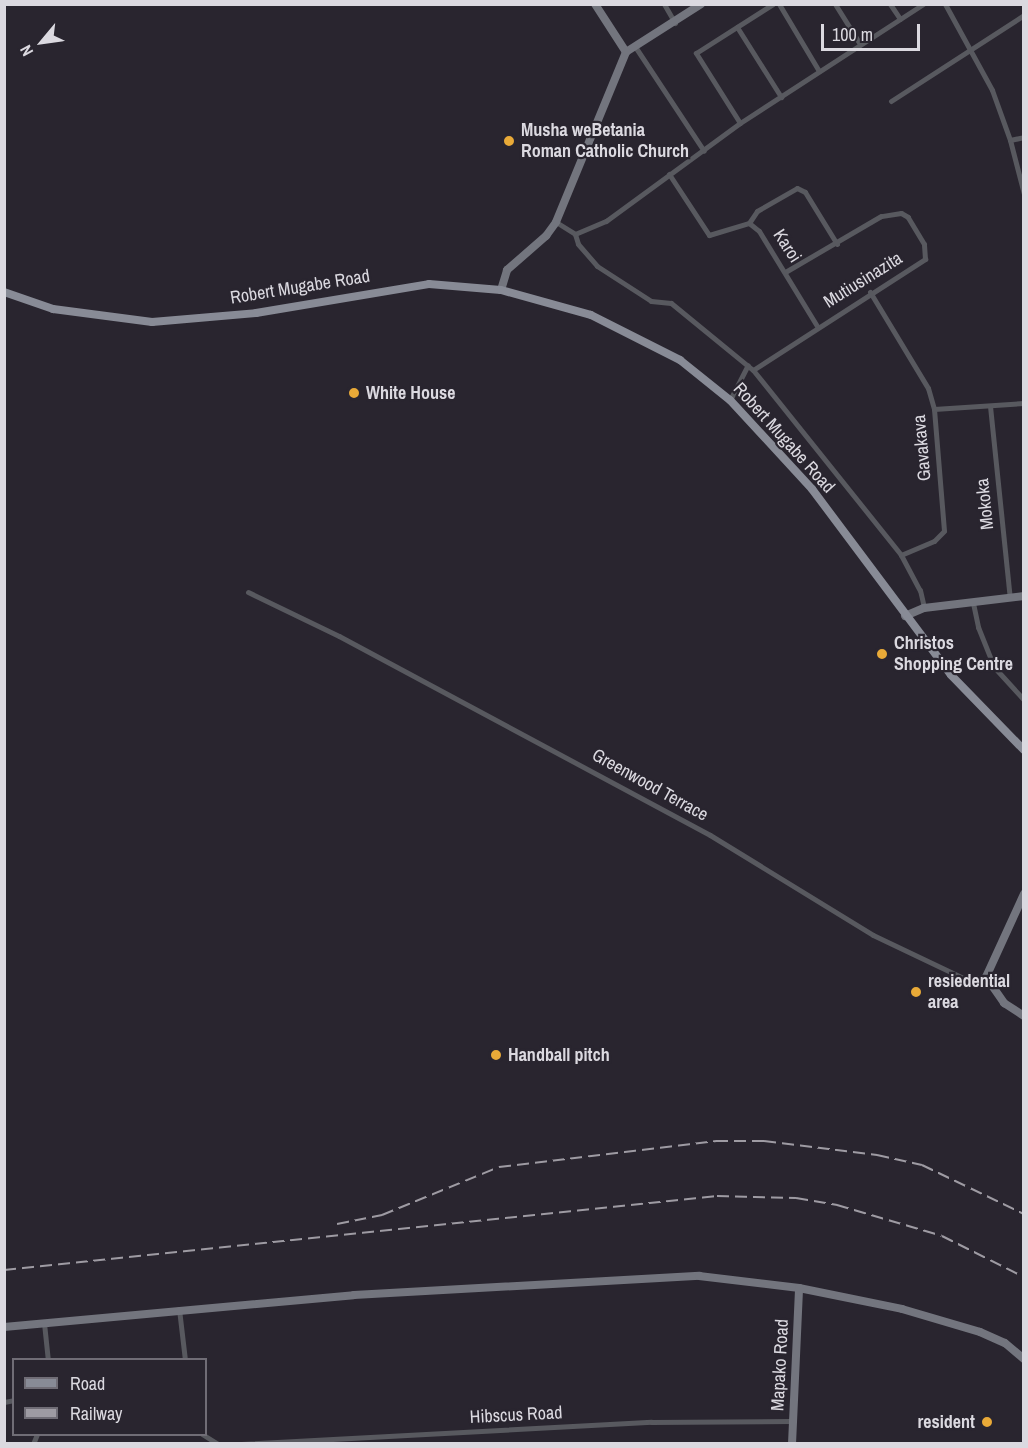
<!DOCTYPE html>
<style>
body{margin:0}
#map{position:relative;width:1028px;height:1448px;overflow:hidden;background:#29252f;font-family:"Archivo Narrow",sans-serif}
div>[style]{position:absolute}
.street>*{height:5px;margin:-2.5px;padding:0 2.5px;transform-origin:2.5px;border-radius:2.5px;background:#58595f}
.secondary>*{height:8px;margin:-4px;padding:0 4px;transform-origin:4px;border-radius:4px;background:#73757e}
.primary>*{height:8px;margin:-4px;padding:0 4px;transform-origin:4px;border-radius:4px;background:#888b96}
.rail>*{height:2px;margin-top:-1px;transform-origin:0;background:repeating-linear-gradient(90deg,#9e9ba3 0 12px,transparent 0 18px)}
.dots>*{width:16px;height:16px;translate:-50% -50%;box-sizing:border-box;border:3px solid #29252f;border-radius:50%}
span{translate:-50% -50%;white-space:nowrap;text-align:center;line-height:1.15;-webkit-text-stroke:4.5px #29252f;paint-order:stroke}
.poi-label{font-size:18px;color:#dbd9e0;font-weight:700}
.left{translate:0 -50%;text-align:left}
.right{translate:-100% -50%;text-align:right}
.street-label{font-size:18px;color:#dbd9e0}
.frame{position:absolute;inset:0;border:6px solid #dbd9e0;pointer-events:none}
.legend{position:absolute;left:12px;top:1358px;width:195px;height:78px;box-sizing:border-box;background:#29252f;border:2px solid #706d76;margin:0;padding:8px 10px;list-style:none;font-size:18px;color:#dbd9e0}
.legend li{display:flex;align-items:center;gap:12px;height:30px}
.legend b{width:30px;border:2px solid #706d76}
.north{position:absolute;left:12px;top:12px;width:60px;height:60px;-webkit-text-stroke:4px #29252f;paint-order:stroke;rotate:241deg;font-size:16px;font-weight:700;line-height:24px;text-align:center;color:#dbd9e0}
.north::after{content:'';display:block;margin:auto;width:21px;height:27px;background:#dbd9e0;clip-path:polygon(50% 0,100% 100%,50% 72%,0 100%)}
.scale{position:absolute;left:821px;top:24px;width:99px;height:27px;box-sizing:border-box;border:3px solid #dbd9e0;border-top:0;padding-left:8px;font-size:18px;line-height:21px;white-space:nowrap;color:#dbd9e0;-webkit-text-stroke:4px #29252f;paint-order:stroke}
</style>
<div id="map">
<div class="street">
<i style="left:664px;top:4px;width:22px;rotate:60deg"></i>
<i style="left:779px;top:4px;width:78px;rotate:59.2deg"></i>
<i style="left:835px;top:4px;width:47px;rotate:58deg"></i>
<i style="left:890px;top:4px;width:18px;rotate:56deg"></i>
<i style="left:945px;top:4px;width:98px;rotate:61.3deg"></i>
<i style="left:992px;top:90px;width:53px;rotate:70.2deg"></i>
<i style="left:1010px;top:140px;width:56px;rotate:75.5deg"></i>
<i style="left:737px;top:27px;width:83px;rotate:57.8deg"></i>
<i style="left:636px;top:48px;width:123px;rotate:56.6deg"></i>
<i style="left:891px;top:101px;width:158px;rotate:-32.9deg"></i>
<i style="left:740px;top:123px;width:83px;rotate:-122.2deg"></i>
<i style="left:696px;top:53px;width:91px;rotate:-32.5deg"></i>
<i style="left:1010px;top:140px;width:14px;rotate:-12deg"></i>
<i style="left:669px;top:174px;width:73px;rotate:56.7deg"></i>
<i style="left:709px;top:235px;width:42px;rotate:-16.7deg"></i>
<i style="left:749px;top:223px;width:13px;rotate:39deg"></i>
<i style="left:759px;top:231px;width:111px;rotate:58.6deg"></i>
<i style="left:556px;top:222px;width:22px;rotate:32deg"></i>
<i style="left:575px;top:234px;width:34px;rotate:-23deg"></i>
<i style="left:606px;top:221px;width:166px;rotate:-36.2deg"></i>
<i style="left:740px;top:123px;width:218px;rotate:-33deg"></i>
<i style="left:749px;top:223px;width:14px;rotate:-56deg"></i>
<i style="left:757px;top:211px;width:46px;rotate:-29.9deg"></i>
<i style="left:797px;top:188px;width:9px;rotate:27deg"></i>
<i style="left:805px;top:192px;width:61px;rotate:58.4deg"></i>
<i style="left:575px;top:234px;width:10px;rotate:73deg"></i>
<i style="left:578px;top:244px;width:29px;rotate:49deg"></i>
<i style="left:597px;top:266px;width:64px;rotate:32.9deg"></i>
<i style="left:651px;top:301px;width:20px;rotate:6deg"></i>
<i style="left:671px;top:303px;width:106px;rotate:39.3deg"></i>
<i style="left:753px;top:370px;width:237px;rotate:51.3deg"></i>
<i style="left:901px;top:555px;width:40px;rotate:62deg"></i>
<i style="left:920px;top:590px;width:18px;rotate:77deg"></i>
<i style="left:870px;top:292px;width:112px;rotate:58.9deg"></i>
<i style="left:928px;top:388px;width:22px;rotate:74deg"></i>
<i style="left:934px;top:409px;width:122px;rotate:85.3deg"></i>
<i style="left:944px;top:531px;width:14px;rotate:135deg"></i>
<i style="left:934px;top:541px;width:36px;rotate:157deg"></i>
<i style="left:753px;top:370px;width:205px;rotate:-32.8deg"></i>
<i style="left:925px;top:259px;width:15px;rotate:-94deg"></i>
<i style="left:924px;top:244px;width:31px;rotate:-121deg"></i>
<i style="left:908px;top:217px;width:8px;rotate:-150deg"></i>
<i style="left:901px;top:213px;width:20px;rotate:171deg"></i>
<i style="left:881px;top:216px;width:111px;rotate:149.7deg"></i>
<i style="left:730px;top:400px;width:39px;rotate:-63deg"></i>
<i style="left:990px;top:406px;width:193px;rotate:84.1deg"></i>
<i style="left:934px;top:409px;width:90px;rotate:-3.8deg"></i>
<i style="left:248px;top:592px;width:101px;rotate:25.8deg"></i>
<i style="left:339px;top:636px;width:421px;rotate:28.2deg"></i>
<i style="left:710px;top:835px;width:191px;rotate:31.5deg"></i>
<i style="left:873px;top:935px;width:100px;rotate:25.5deg"></i>
<i style="left:963px;top:978px;width:23px;rotate:-2deg"></i>
<i style="left:973px;top:603px;width:25px;rotate:78deg"></i>
<i style="left:978px;top:627px;width:43px;rotate:68.2deg"></i>
<i style="left:994px;top:667px;width:45px;rotate:47.7deg"></i>
<i style="left:179px;top:1309px;width:51px;rotate:83.3deg"></i>
<i style="left:44px;top:1323px;width:37px;rotate:84deg"></i>
<i style="left:4px;top:1402px;width:10px;rotate:-11deg"></i>
<i style="left:202px;top:1434px;width:19px;rotate:32deg"></i>
<i style="left:33px;top:1444px;width:11px;rotate:-68deg"></i>
<i style="left:241px;top:1444px;width:411px;rotate:-3.1deg"></i>
<i style="left:651px;top:1422px;width:141px;rotate:-0.4deg"></i>
</div>
<div class="secondary">
<i style="left:626px;top:52px;width:89px;rotate:-32.6deg"></i>
<i style="left:501px;top:290px;width:21px;rotate:-73deg"></i>
<i style="left:507px;top:270px;width:52px;rotate:-41.1deg"></i>
<i style="left:546px;top:236px;width:17px;rotate:-54deg"></i>
<i style="left:556px;top:222px;width:184px;rotate:-67.6deg"></i>
<i style="left:626px;top:52px;width:57px;rotate:-122.9deg"></i>
<i style="left:905px;top:616px;width:21px;rotate:-23deg"></i>
<i style="left:924px;top:608px;width:101px;rotate:-6.8deg"></i>
<i style="left:1024px;top:894px;width:91px;rotate:114.6deg"></i>
<i style="left:986px;top:977px;width:32px;rotate:55deg"></i>
<i style="left:1004px;top:1003px;width:24px;rotate:33deg"></i>
<i style="left:4px;top:1327px;width:351px;rotate:-5.2deg"></i>
<i style="left:354px;top:1295px;width:346px;rotate:-3.2deg"></i>
<i style="left:699px;top:1276px;width:101px;rotate:6.8deg"></i>
<i style="left:799px;top:1288px;width:105px;rotate:11.5deg"></i>
<i style="left:902px;top:1309px;width:81px;rotate:16.4deg"></i>
<i style="left:980px;top:1332px;width:27px;rotate:24deg"></i>
<i style="left:1005px;top:1343px;width:25px;rotate:40deg"></i>
<i style="left:792px;top:1444px;width:156px;rotate:-87.4deg"></i>
</div>
<div class="primary">
<i style="left:4px;top:292px;width:52px;rotate:19.1deg"></i>
<i style="left:53px;top:309px;width:100px;rotate:7.5deg"></i>
<i style="left:152px;top:322px;width:104px;rotate:-4.9deg"></i>
<i style="left:256px;top:313px;width:175px;rotate:-9.5deg"></i>
<i style="left:429px;top:284px;width:72px;rotate:4.8deg"></i>
<i style="left:501px;top:290px;width:93px;rotate:15.5deg"></i>
<i style="left:591px;top:315px;width:100px;rotate:26.8deg"></i>
<i style="left:680px;top:360px;width:64px;rotate:38.7deg"></i>
<i style="left:730px;top:400px;width:121px;rotate:47.3deg"></i>
<i style="left:812px;top:489px;width:232px;rotate:53.2deg"></i>
<i style="left:951px;top:675px;width:105px;rotate:45.8deg"></i>
</div>
<div class="rail">
<i style="left:337px;top:1224px;width:46px;rotate:-11.3deg"></i>
<i style="left:382px;top:1215px;width:126px;rotate:-22.3deg"></i>
<i style="left:499px;top:1167px;width:219px;rotate:-6.8deg"></i>
<i style="left:716px;top:1141px;width:48px"></i>
<i style="left:764px;top:1141px;width:114px;rotate:7.1deg"></i>
<i style="left:877px;top:1155px;width:46px;rotate:12.5deg"></i>
<i style="left:922px;top:1165px;width:113px;rotate:25.7deg"></i>
<i style="left:4px;top:1270px;width:717px;rotate:-5.93deg"></i>
<i style="left:717px;top:1196px;width:79px;rotate:1.5deg"></i>
<i style="left:796px;top:1198px;width:42px;rotate:9.7deg"></i>
<i style="left:837px;top:1205px;width:109px;rotate:16.4deg"></i>
<i style="left:942px;top:1236px;width:92px;rotate:26.6deg"></i>
</div>
<div class="dots">
<i style="left:509px;top:141px;background:#e9aa38"></i>
<i style="left:354px;top:393px;background:#e9aa38"></i>
<i style="left:882px;top:654px;background:#e9aa38"></i>
<i style="left:916px;top:992px;background:#e9aa38"></i>
<i style="left:496px;top:1055px;background:#e9aa38"></i>
<i style="left:987px;top:1422px;background:#e9aa38"></i>
</div>
<div class="poi-label">
<span class="left" style="left:521px;top:141px">Musha weBetania<br>Roman Catholic Church</span>
<span class="left" style="left:366px;top:393px">White House</span>
<span class="left" style="left:894px;top:654px">Christos<br>Shopping Centre</span>
<span class="left" style="left:928px;top:992px">resiedential<br>area</span>
<span class="left" style="left:508px;top:1055px">Handball pitch</span>
<span class="right" style="left:975px;top:1422px">resident</span>
</div>
<div class="street-label">
<span style="left:787px;top:246px;rotate:57deg">Karoi</span>
<span style="left:863px;top:280px;rotate:-32deg">Mutiusinazita</span>
<span style="left:300px;top:287px;rotate:-9deg">Robert Mugabe Road</span>
<span style="left:784px;top:438px;rotate:48deg">Robert Mugabe Road</span>
<span style="left:922px;top:448px;rotate:-95deg">Gavakava</span>
<span style="left:985px;top:504px;rotate:-96deg">Mokoka</span>
<span style="left:650px;top:785px;rotate:29deg">Greenwood Terrace</span>
<span style="left:780px;top:1365px;rotate:-87deg">Mapako Road</span>
<span style="left:516px;top:1415px;rotate:-3deg">Hibscus Road</span>
</div>
<div class="frame"></div>
<ul class="legend">
<li><b style="height:8px;background:#888b96"></b>Road</li>
<li><b style="height:8px;background:#9e9ba3"></b>Railway</li>
</ul>
<div class="north">N</div>
<div class="scale">100 m</div>
</div>
